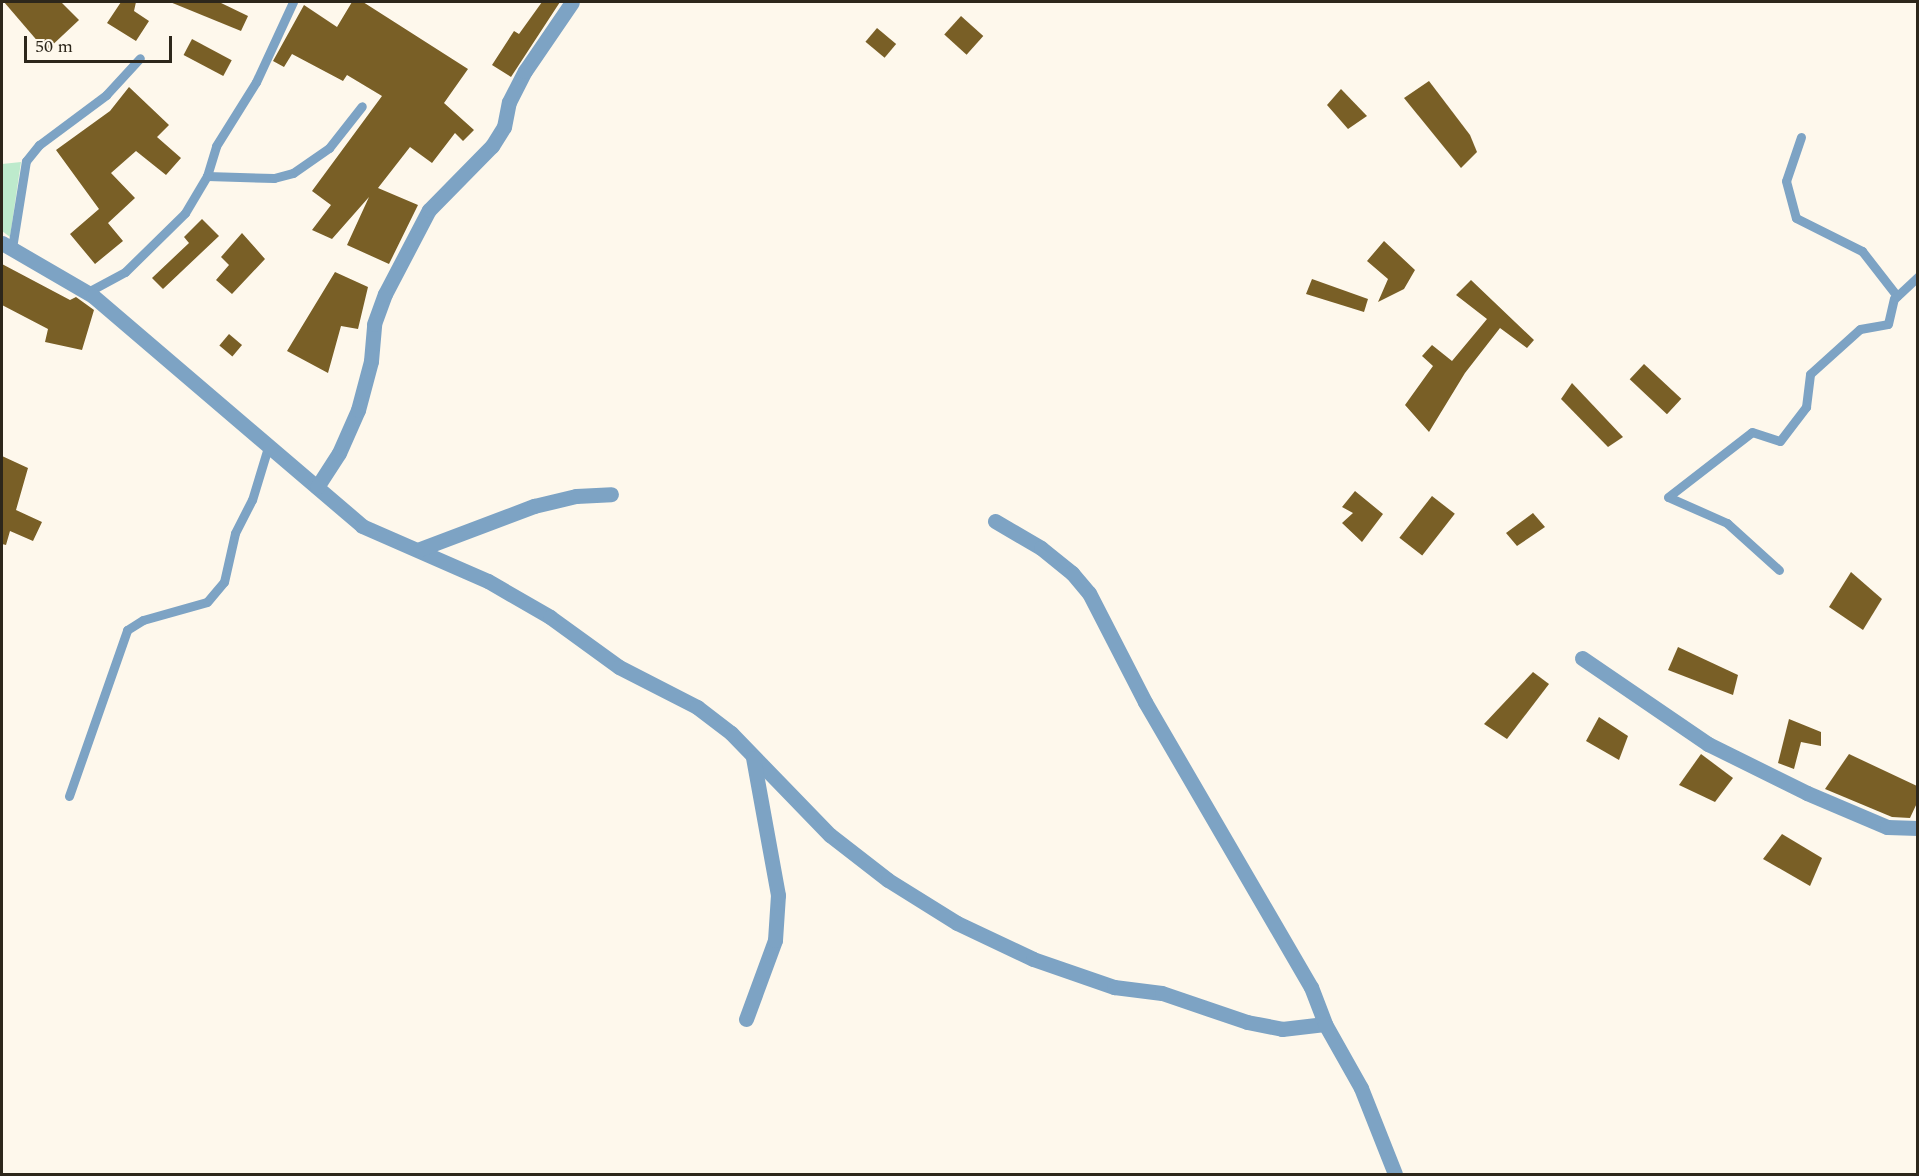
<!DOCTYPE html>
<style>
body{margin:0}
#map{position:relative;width:1919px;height:1176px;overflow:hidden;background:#fef8ec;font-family:Spectral,serif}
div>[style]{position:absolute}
.green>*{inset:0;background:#bdeacc}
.building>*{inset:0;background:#795f26;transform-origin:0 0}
.lane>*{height:9px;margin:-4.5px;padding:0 4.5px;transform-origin:4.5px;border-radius:4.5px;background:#7da3c4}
.street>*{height:15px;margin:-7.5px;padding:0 7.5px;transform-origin:7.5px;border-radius:7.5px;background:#7da3c4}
span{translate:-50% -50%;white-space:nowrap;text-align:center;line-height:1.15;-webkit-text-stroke:6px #fef8ec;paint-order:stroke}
.frame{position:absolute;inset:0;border:3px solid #2d271b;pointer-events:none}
.scale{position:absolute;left:24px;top:36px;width:148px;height:27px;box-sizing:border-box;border:3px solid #2d271b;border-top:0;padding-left:8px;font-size:18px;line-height:21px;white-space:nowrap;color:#2d271b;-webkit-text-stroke:4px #fef8ec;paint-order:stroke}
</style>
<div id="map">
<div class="green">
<i style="clip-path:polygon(21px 162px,10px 237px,2px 231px,2px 164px)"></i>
</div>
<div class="building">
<i style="clip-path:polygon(4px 2px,61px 2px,79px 20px,46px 51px)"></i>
<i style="clip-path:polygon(121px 2px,136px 2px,134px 11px,149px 21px,136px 41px,107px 23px)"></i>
<i style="clip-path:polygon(170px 2px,219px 2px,248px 16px,241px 31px)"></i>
<i style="clip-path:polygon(352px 2px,363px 2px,468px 69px,444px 103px,474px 130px,463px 141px,455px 133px,432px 163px,410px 147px,378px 188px,418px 205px,389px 264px,347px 245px,369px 197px,332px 239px,312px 230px,331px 205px,312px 191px,382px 96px,347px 75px,343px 81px,292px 54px,284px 67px,273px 61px,304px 5px,337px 27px)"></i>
<i style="clip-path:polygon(542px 2px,560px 2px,511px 77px,492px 65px,514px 31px,519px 34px)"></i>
<i style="left:961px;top:16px;width:30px;height:25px;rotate:42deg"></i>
<i style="left:877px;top:28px;width:25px;height:18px;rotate:40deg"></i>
<i style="left:192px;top:39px;width:45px;height:18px;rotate:28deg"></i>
<i style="clip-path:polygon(1429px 81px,1470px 135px,1477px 152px,1461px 168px,1404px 98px)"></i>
<i style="clip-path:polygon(129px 87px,169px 125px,157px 137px,181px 158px,166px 175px,136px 151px,111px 173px,135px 198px,108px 223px,123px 241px,95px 264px,70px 234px,99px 209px,56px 150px,110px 111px)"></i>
<i style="clip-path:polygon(1341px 89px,1367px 116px,1348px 129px,1327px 105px)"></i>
<i style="clip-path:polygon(202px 219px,219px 236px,163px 289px,152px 278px,189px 243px,184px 237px)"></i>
<i style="clip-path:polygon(242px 233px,265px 259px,232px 294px,216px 280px,229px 265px,221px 257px)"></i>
<i style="clip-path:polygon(1384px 241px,1415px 270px,1404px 289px,1378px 302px,1388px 279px,1367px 261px)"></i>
<i style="clip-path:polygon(2px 264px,70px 300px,76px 297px,94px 310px,82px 350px,45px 342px,48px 329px,2px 305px)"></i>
<i style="clip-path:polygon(335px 272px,368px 287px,358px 329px,341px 326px,328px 373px,287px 351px)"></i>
<i style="clip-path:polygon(1312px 279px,1368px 299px,1364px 312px,1306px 294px)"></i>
<i style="clip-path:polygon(1471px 280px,1534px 340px,1527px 348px,1500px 328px,1465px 373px,1429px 432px,1405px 405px,1433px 366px,1422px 356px,1432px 345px,1452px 361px,1487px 319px,1456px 295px)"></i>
<i style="left:229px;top:334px;width:17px;height:15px;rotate:40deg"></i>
<i style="left:1644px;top:364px;width:51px;height:21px;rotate:43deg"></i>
<i style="clip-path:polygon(1572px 383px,1623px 437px,1608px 447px,1561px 399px)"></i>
<i style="clip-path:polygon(2px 456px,28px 468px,16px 510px,42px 522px,33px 541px,10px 531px,6px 545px,2px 544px)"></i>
<i style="clip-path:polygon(1355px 491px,1383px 514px,1362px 542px,1342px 523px,1353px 513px,1342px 507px)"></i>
<i style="left:1432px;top:496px;width:29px;height:53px;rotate:38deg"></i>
<i style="clip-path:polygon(1533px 513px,1545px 527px,1517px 546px,1506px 533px)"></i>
<i style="clip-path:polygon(1851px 572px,1882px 599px,1863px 630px,1829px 607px)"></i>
<i style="clip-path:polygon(1678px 647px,1738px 675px,1733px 695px,1668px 670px)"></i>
<i style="clip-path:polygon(1533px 672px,1549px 684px,1507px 739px,1484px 724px)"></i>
<i style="clip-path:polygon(1599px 717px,1628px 736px,1619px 760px,1586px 741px)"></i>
<i style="clip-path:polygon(1789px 719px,1821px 732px,1821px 746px,1801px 742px,1794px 769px,1778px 763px)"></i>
<i style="clip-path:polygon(1701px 754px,1733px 778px,1715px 802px,1679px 785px)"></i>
<i style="clip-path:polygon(1849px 754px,1917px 786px,1917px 803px,1910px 818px,1892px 817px,1825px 789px)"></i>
<i style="clip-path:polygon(1782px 834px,1822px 858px,1810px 886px,1763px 859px)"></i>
</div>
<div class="lane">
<i style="left:1801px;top:137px;width:46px;rotate:108.8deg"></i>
<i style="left:1786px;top:181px;width:38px;rotate:75deg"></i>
<i style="left:1796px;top:218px;width:74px;rotate:26.6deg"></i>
<i style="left:1862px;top:251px;width:57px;rotate:52.1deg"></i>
<i style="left:207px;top:176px;width:67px;rotate:1.7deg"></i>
<i style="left:274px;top:178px;width:20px;rotate:-15deg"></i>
<i style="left:293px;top:173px;width:44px;rotate:-34.8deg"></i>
<i style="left:329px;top:148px;width:53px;rotate:-51.8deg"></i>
<i style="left:12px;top:248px;width:88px;rotate:-80.9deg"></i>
<i style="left:26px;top:161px;width:21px;rotate:-51deg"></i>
<i style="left:39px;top:145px;width:84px;rotate:-36.7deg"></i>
<i style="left:106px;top:95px;width:50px;rotate:-47.4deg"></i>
<i style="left:86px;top:293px;width:44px;rotate:-28.3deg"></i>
<i style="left:125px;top:272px;width:84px;rotate:-44.5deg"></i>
<i style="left:185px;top:213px;width:43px;rotate:-59.3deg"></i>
<i style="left:207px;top:176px;width:31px;rotate:-73deg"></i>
<i style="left:216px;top:146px;width:75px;rotate:-58deg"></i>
<i style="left:256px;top:82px;width:88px;rotate:-65.2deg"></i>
<i style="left:1779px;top:570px;width:70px;rotate:-137.9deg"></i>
<i style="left:1727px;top:523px;width:64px;rotate:-156.2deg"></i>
<i style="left:1668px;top:497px;width:106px;rotate:-37.7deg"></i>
<i style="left:1752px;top:432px;width:29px;rotate:18deg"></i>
<i style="left:1780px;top:441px;width:43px;rotate:-52.6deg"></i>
<i style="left:1806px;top:407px;width:33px;rotate:-83deg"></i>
<i style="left:1810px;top:374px;width:67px;rotate:-42deg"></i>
<i style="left:1860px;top:329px;width:28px;rotate:-10deg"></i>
<i style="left:1888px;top:324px;width:26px;rotate:-77deg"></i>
<i style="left:1894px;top:299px;width:33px;rotate:-43deg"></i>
<i style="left:69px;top:796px;width:176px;rotate:-70.7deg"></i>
<i style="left:127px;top:630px;width:19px;rotate:-32deg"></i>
<i style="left:143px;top:620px;width:66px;rotate:-15.7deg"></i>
<i style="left:207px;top:602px;width:26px;rotate:-50deg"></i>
<i style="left:224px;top:582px;width:50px;rotate:-77.3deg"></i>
<i style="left:235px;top:533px;width:37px;rotate:-63deg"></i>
<i style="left:252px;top:500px;width:59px;rotate:-73.1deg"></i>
</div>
<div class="street">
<i style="left:2px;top:243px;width:105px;rotate:30.2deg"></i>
<i style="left:93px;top:296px;width:354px;rotate:40.5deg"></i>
<i style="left:362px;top:526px;width:137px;rotate:23.6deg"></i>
<i style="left:488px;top:581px;width:72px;rotate:30.1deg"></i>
<i style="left:550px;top:617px;width:85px;rotate:35.9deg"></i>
<i style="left:619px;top:667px;width:88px;rotate:27.1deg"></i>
<i style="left:697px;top:707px;width:43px;rotate:37.4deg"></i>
<i style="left:731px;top:733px;width:142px;rotate:45.9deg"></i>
<i style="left:830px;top:835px;width:73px;rotate:37.8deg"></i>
<i style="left:888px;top:880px;width:81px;rotate:31.9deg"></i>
<i style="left:957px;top:923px;width:84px;rotate:25.3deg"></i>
<i style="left:1033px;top:959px;width:86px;rotate:19.1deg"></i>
<i style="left:1114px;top:987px;width:48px;rotate:7.1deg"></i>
<i style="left:1162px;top:993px;width:90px;rotate:18.8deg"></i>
<i style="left:1247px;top:1022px;width:36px;rotate:11deg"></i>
<i style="left:1282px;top:1029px;width:43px;rotate:-6.6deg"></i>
<i style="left:317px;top:487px;width:40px;rotate:-57.1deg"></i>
<i style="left:339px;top:453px;width:47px;rotate:-66.2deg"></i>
<i style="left:358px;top:410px;width:51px;rotate:-75.1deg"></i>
<i style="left:371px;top:361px;width:37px;rotate:-85deg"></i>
<i style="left:374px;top:324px;width:32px;rotate:-70deg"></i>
<i style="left:385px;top:294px;width:95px;rotate:-62.4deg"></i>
<i style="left:429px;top:210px;width:90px;rotate:-45.5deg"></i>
<i style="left:492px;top:146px;width:22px;rotate:-58deg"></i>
<i style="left:504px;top:127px;width:25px;rotate:-79deg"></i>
<i style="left:509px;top:102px;width:35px;rotate:-63deg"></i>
<i style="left:525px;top:71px;width:83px;rotate:-55.7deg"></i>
<i style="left:995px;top:521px;width:53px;rotate:30.4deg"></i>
<i style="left:1041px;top:548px;width:40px;rotate:39deg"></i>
<i style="left:1072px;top:573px;width:26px;rotate:50deg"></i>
<i style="left:1089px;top:593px;width:123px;rotate:62.8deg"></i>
<i style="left:1145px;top:702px;width:330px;rotate:59.8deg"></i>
<i style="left:1311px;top:987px;width:40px;rotate:69deg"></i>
<i style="left:1325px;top:1024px;width:73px;rotate:60.6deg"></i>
<i style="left:1361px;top:1088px;width:92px;rotate:68.4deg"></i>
<i style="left:420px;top:549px;width:122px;rotate:-20.7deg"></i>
<i style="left:534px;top:506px;width:43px;rotate:-13.4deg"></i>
<i style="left:576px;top:496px;width:35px;rotate:-3deg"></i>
<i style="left:1582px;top:658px;width:153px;rotate:34.3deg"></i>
<i style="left:1708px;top:744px;width:110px;rotate:26.3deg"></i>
<i style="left:1807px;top:793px;width:87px;rotate:23deg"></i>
<i style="left:1887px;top:827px;width:31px;rotate:2deg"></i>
<i style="left:746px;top:1019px;width:84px;rotate:-69.8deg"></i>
<i style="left:775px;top:940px;width:45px;rotate:-86.2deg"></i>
<i style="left:778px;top:895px;width:139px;rotate:-100.3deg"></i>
</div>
<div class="frame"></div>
<div class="scale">50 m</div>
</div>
